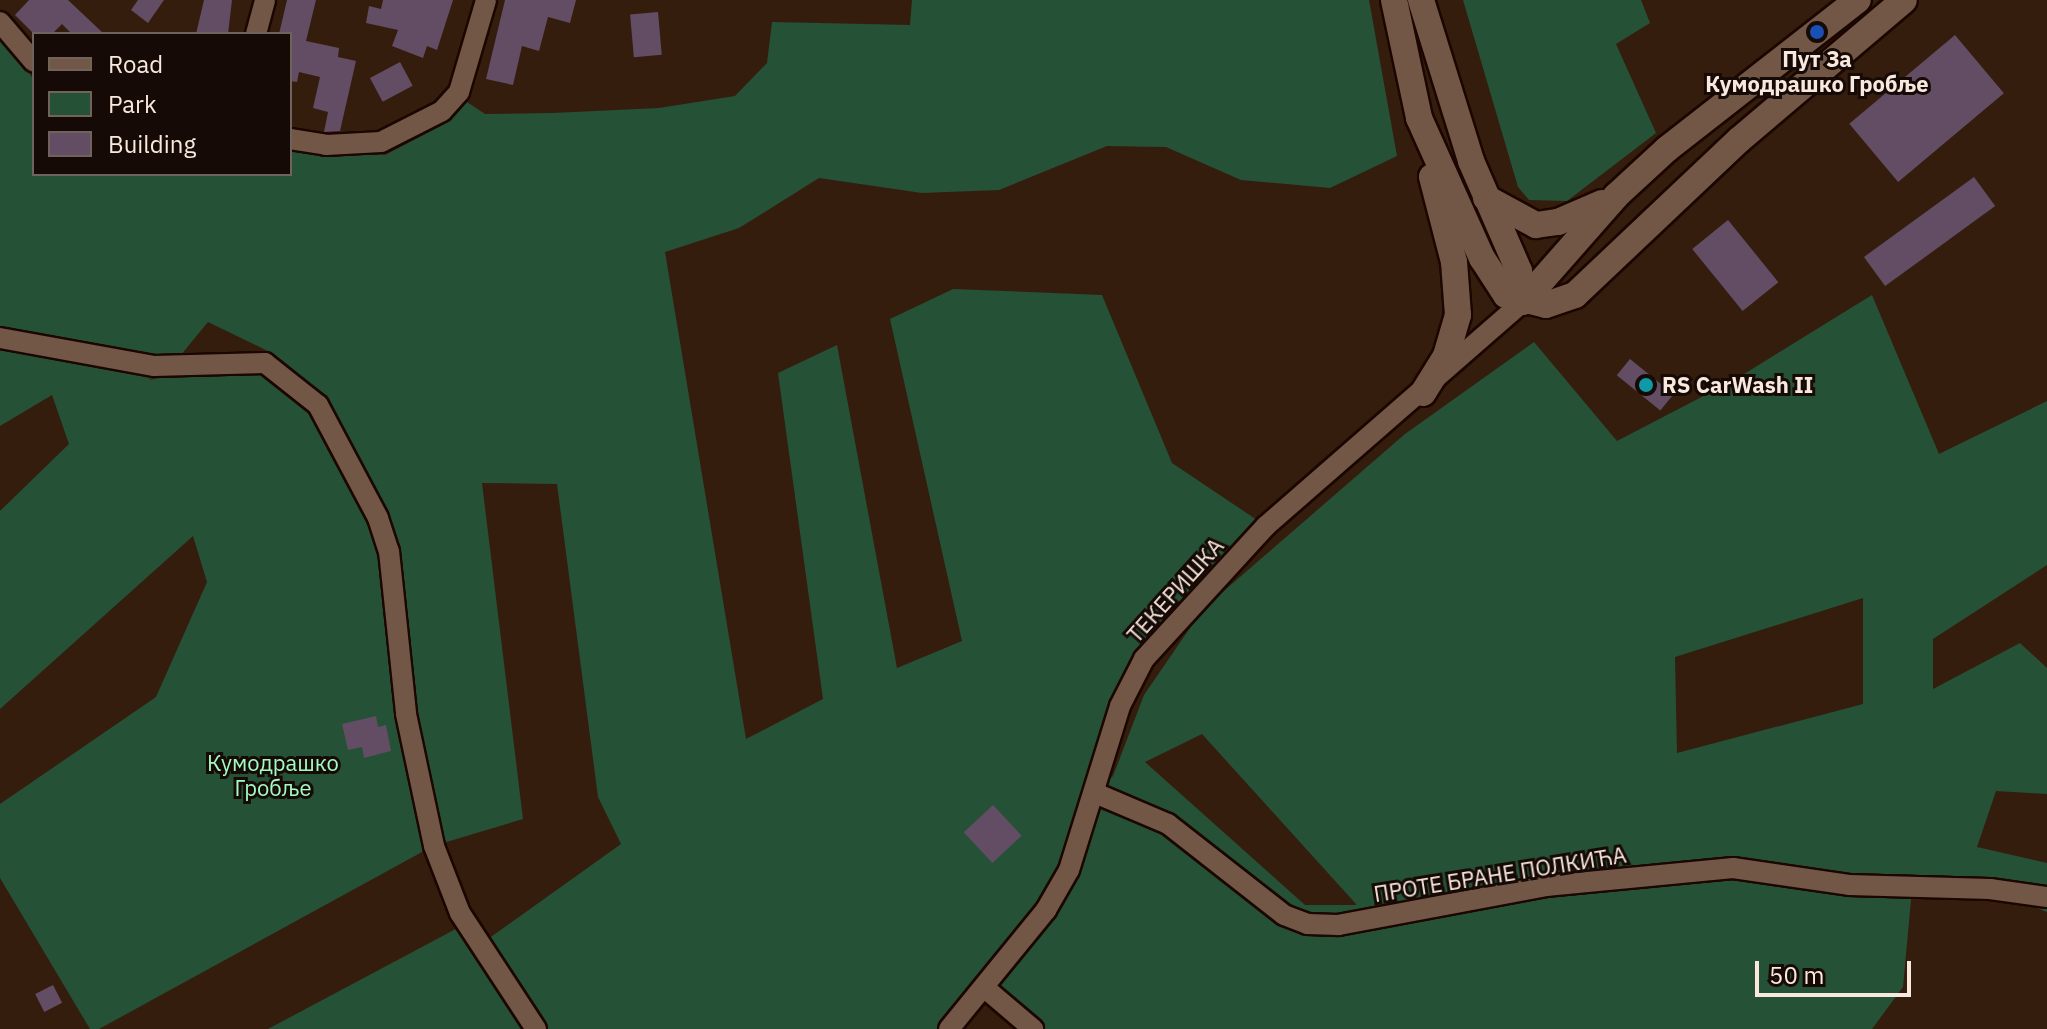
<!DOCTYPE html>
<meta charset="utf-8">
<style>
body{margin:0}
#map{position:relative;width:2047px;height:1029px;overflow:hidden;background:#351d0e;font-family:"IBM Plex Sans",sans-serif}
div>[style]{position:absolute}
.green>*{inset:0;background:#255137}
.building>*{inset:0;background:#624d64;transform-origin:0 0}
.roads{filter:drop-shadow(2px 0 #1b0600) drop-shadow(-2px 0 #1b0600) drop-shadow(0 2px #1b0600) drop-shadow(0 -2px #1b0600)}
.minor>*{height:20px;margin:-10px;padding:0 10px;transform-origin:10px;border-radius:10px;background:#735746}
.tertiary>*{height:26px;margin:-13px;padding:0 13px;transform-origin:13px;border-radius:13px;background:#735746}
.dots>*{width:22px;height:22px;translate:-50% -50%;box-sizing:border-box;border:4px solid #150a05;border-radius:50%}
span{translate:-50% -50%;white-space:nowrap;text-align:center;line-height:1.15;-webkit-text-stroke:6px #150a05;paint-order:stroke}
.poi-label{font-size:22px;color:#f9e8de;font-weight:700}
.left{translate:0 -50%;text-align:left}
.street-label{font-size:22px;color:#f9e8de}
.park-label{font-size:22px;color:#a2fbc3}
.legend{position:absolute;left:32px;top:32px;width:260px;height:144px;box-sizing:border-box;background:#150a05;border:2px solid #70635c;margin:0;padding:10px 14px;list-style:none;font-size:24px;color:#f9e8de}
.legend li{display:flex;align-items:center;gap:16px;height:40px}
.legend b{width:40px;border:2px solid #70635c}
.scale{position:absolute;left:1755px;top:961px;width:156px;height:36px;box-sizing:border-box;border:4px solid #f9e8de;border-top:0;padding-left:10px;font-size:24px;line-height:28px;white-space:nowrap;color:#f9e8de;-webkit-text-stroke:6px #150a05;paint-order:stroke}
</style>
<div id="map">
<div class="green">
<i style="clip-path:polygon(evenodd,912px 0,1369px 0,1397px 156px,1330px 188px,1241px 180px,1166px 147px,1107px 146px,999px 190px,922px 193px,819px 178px,739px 228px,665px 252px,746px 739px,823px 699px,778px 373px,837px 345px,897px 668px,962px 641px,890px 319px,953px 289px,1102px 295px,1172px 463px,1266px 526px,1144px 659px,1096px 792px,1113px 776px,1144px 695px,1203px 609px,1405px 434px,1534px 342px,1617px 441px,1736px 379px,1872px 295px,1939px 454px,2047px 401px,2047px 565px,1933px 639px,1933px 689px,2020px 643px,2047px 668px,2047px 794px,1996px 791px,1977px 847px,2047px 863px,2047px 912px,1990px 889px,1912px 889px,1903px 987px,1872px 1029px,1033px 1029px,986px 989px,949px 1029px,268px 1029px,467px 923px,481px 944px,621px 844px,598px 797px,557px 484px,482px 483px,523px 819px,433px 846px,99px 1029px,90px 1029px,0 878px,0 804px,156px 697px,207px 582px,193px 536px,0 709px,0 511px,69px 444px,52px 395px,0 426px,0 31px,34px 80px,34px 174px,290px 174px,290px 150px,385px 155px,450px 121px,467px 102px,485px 114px,553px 113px,659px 108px,735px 96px,767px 63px,772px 22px,910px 25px,912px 0,208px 322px,274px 354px,311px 396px,252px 361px,149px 380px,180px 356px,208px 322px,912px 0,1863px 598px,1863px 704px,1677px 753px,1675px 657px,1863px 598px,912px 0,1202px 734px,1356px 904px,1356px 905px,1305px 905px,1145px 762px,1202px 734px)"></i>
<i style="clip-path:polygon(1463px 0,1641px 0,1650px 23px,1616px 44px,1656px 133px,1567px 201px,1529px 200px,1518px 187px)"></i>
</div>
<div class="building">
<i style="clip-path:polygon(29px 0,68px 0,104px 34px,72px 34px,62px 24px,52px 34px,34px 34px,15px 15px)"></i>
<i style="clip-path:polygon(138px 0,164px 0,148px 23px,131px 10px)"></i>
<i style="clip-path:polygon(204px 0,232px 0,228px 34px,196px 34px)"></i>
<i style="clip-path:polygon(287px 0,316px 0,306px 41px,339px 48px,338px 57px,356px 61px,340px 131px,324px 132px,328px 112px,313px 108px,320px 77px,299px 72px,297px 82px,290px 81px,290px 34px,279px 34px)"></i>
<i style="clip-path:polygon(383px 0,453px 0,437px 50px,427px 46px,423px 58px,392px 46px,398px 30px,366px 23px,369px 6px,381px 9px)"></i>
<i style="clip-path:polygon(505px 0,576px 0,570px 23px,548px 17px,539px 51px,522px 46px,513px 85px,486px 79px)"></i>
<i style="left:658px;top:12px;width:43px;height:28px;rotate:85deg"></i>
<i style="left:1955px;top:35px;width:76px;height:138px;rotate:50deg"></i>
<i style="left:400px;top:62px;width:27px;height:34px;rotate:62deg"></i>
<i style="left:1974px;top:177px;width:36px;height:136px;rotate:54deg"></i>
<i style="left:1728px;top:220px;width:80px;height:46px;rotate:51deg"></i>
<i style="left:1630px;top:359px;width:56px;height:21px;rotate:39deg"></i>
<i style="clip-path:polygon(376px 716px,378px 727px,386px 725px,391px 751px,364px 758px,362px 747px,348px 750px,342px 724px)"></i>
<i style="left:993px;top:805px;width:42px;height:40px;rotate:47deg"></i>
<i style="left:53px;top:985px;width:20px;height:20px;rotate:63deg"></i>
</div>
<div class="roads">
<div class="minor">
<i style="left:0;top:22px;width:52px;rotate:49.6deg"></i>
<i style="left:256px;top:34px;width:35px;rotate:-75deg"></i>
<i style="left:290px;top:139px;width:36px;rotate:9deg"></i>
<i style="left:326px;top:145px;width:55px;rotate:-3.1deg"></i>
<i style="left:381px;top:142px;width:68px;rotate:-26.9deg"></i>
<i style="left:442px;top:111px;width:25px;rotate:-48deg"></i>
<i style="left:459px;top:92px;width:96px;rotate:-73.6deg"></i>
<i style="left:0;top:338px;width:157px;rotate:10.3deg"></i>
<i style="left:154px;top:366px;width:111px;rotate:-1.5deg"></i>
<i style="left:265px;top:363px;width:68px;rotate:38.4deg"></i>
<i style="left:318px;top:405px;width:128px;rotate:62deg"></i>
<i style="left:378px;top:518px;width:35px;rotate:72deg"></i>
<i style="left:389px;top:551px;width:164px;rotate:84deg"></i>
<i style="left:406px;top:714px;width:135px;rotate:78deg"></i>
<i style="left:434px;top:846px;width:72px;rotate:68.8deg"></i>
<i style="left:460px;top:913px;width:139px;rotate:56.8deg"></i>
<i style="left:1095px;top:793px;width:79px;rotate:23deg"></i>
<i style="left:1168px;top:824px;width:147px;rotate:38.1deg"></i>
<i style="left:1284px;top:915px;width:25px;rotate:21deg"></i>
<i style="left:1307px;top:924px;width:31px;rotate:2deg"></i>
<i style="left:1338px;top:925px;width:212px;rotate:-10.6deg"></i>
<i style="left:1546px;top:886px;width:188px;rotate:-5.5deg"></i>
<i style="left:1733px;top:868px;width:117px;rotate:8.3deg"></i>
<i style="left:1849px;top:885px;width:141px;rotate:1.6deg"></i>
<i style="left:1990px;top:889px;width:58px;rotate:8deg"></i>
<i style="left:986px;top:989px;width:62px;rotate:40.4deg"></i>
<i style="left:949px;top:1029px;width:154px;rotate:-50.8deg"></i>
<i style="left:1046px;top:910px;width:46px;rotate:-60.1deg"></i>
<i style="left:1069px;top:870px;width:172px;rotate:-72.7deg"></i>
<i style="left:1120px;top:706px;width:53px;rotate:-62.9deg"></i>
<i style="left:1144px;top:659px;width:180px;rotate:-47.5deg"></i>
<i style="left:1266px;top:526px;width:341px;rotate:-41.1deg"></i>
</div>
<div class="tertiary">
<i style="left:1394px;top:0;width:121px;rotate:78deg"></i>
<i style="left:1419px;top:118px;width:154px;rotate:65.8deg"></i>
<i style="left:1482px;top:258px;width:44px;rotate:57deg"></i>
<i style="left:1506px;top:295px;width:41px;rotate:14deg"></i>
<i style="left:1546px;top:305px;width:31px;rotate:-19deg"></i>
<i style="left:1575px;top:295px;width:226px;rotate:-43.4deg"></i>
<i style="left:1739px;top:140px;width:216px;rotate:-40.3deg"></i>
<i style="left:1421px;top:0;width:169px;rotate:72.7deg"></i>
<i style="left:1471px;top:161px;width:120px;rotate:66.4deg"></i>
<i style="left:1519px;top:271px;width:31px;rotate:83deg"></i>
<i style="left:1486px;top:198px;width:57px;rotate:28.4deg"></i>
<i style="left:1536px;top:225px;width:22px;rotate:-8deg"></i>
<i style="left:1558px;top:222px;width:48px;rotate:-23.4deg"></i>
<i style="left:1523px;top:302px;width:141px;rotate:-48.7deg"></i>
<i style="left:1616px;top:196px;width:69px;rotate:-42.7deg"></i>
<i style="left:1667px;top:149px;width:242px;rotate:-38deg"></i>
<i style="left:1423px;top:393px;width:44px;rotate:-58.1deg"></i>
<i style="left:1446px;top:356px;width:43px;rotate:-73.7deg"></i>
<i style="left:1458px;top:315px;width:53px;rotate:-94.3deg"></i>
<i style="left:1454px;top:262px;width:88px;rotate:-104.5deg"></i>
</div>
</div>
<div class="dots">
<i style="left:1817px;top:32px;background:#1a4fb4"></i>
<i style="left:1646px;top:385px;background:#0f9aa8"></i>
</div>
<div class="poi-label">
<span style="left:1817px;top:71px">Пут За<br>Кумодрашко Гробље</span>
<span class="left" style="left:1662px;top:385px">RS CarWash II</span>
</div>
<div class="street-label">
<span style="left:1175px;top:590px;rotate:-48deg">ТЕКЕРИШКА</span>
<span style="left:1500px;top:874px;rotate:-9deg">ПРОТЕ БРАНЕ ПОЛКИЋА</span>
</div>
<div class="park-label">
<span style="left:273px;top:775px">Кумодрашко<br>Гробље</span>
</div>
<ul class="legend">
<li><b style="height:10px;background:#735746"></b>Road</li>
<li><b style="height:22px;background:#255137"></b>Park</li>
<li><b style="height:22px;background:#624d64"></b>Building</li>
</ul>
<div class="scale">50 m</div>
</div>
